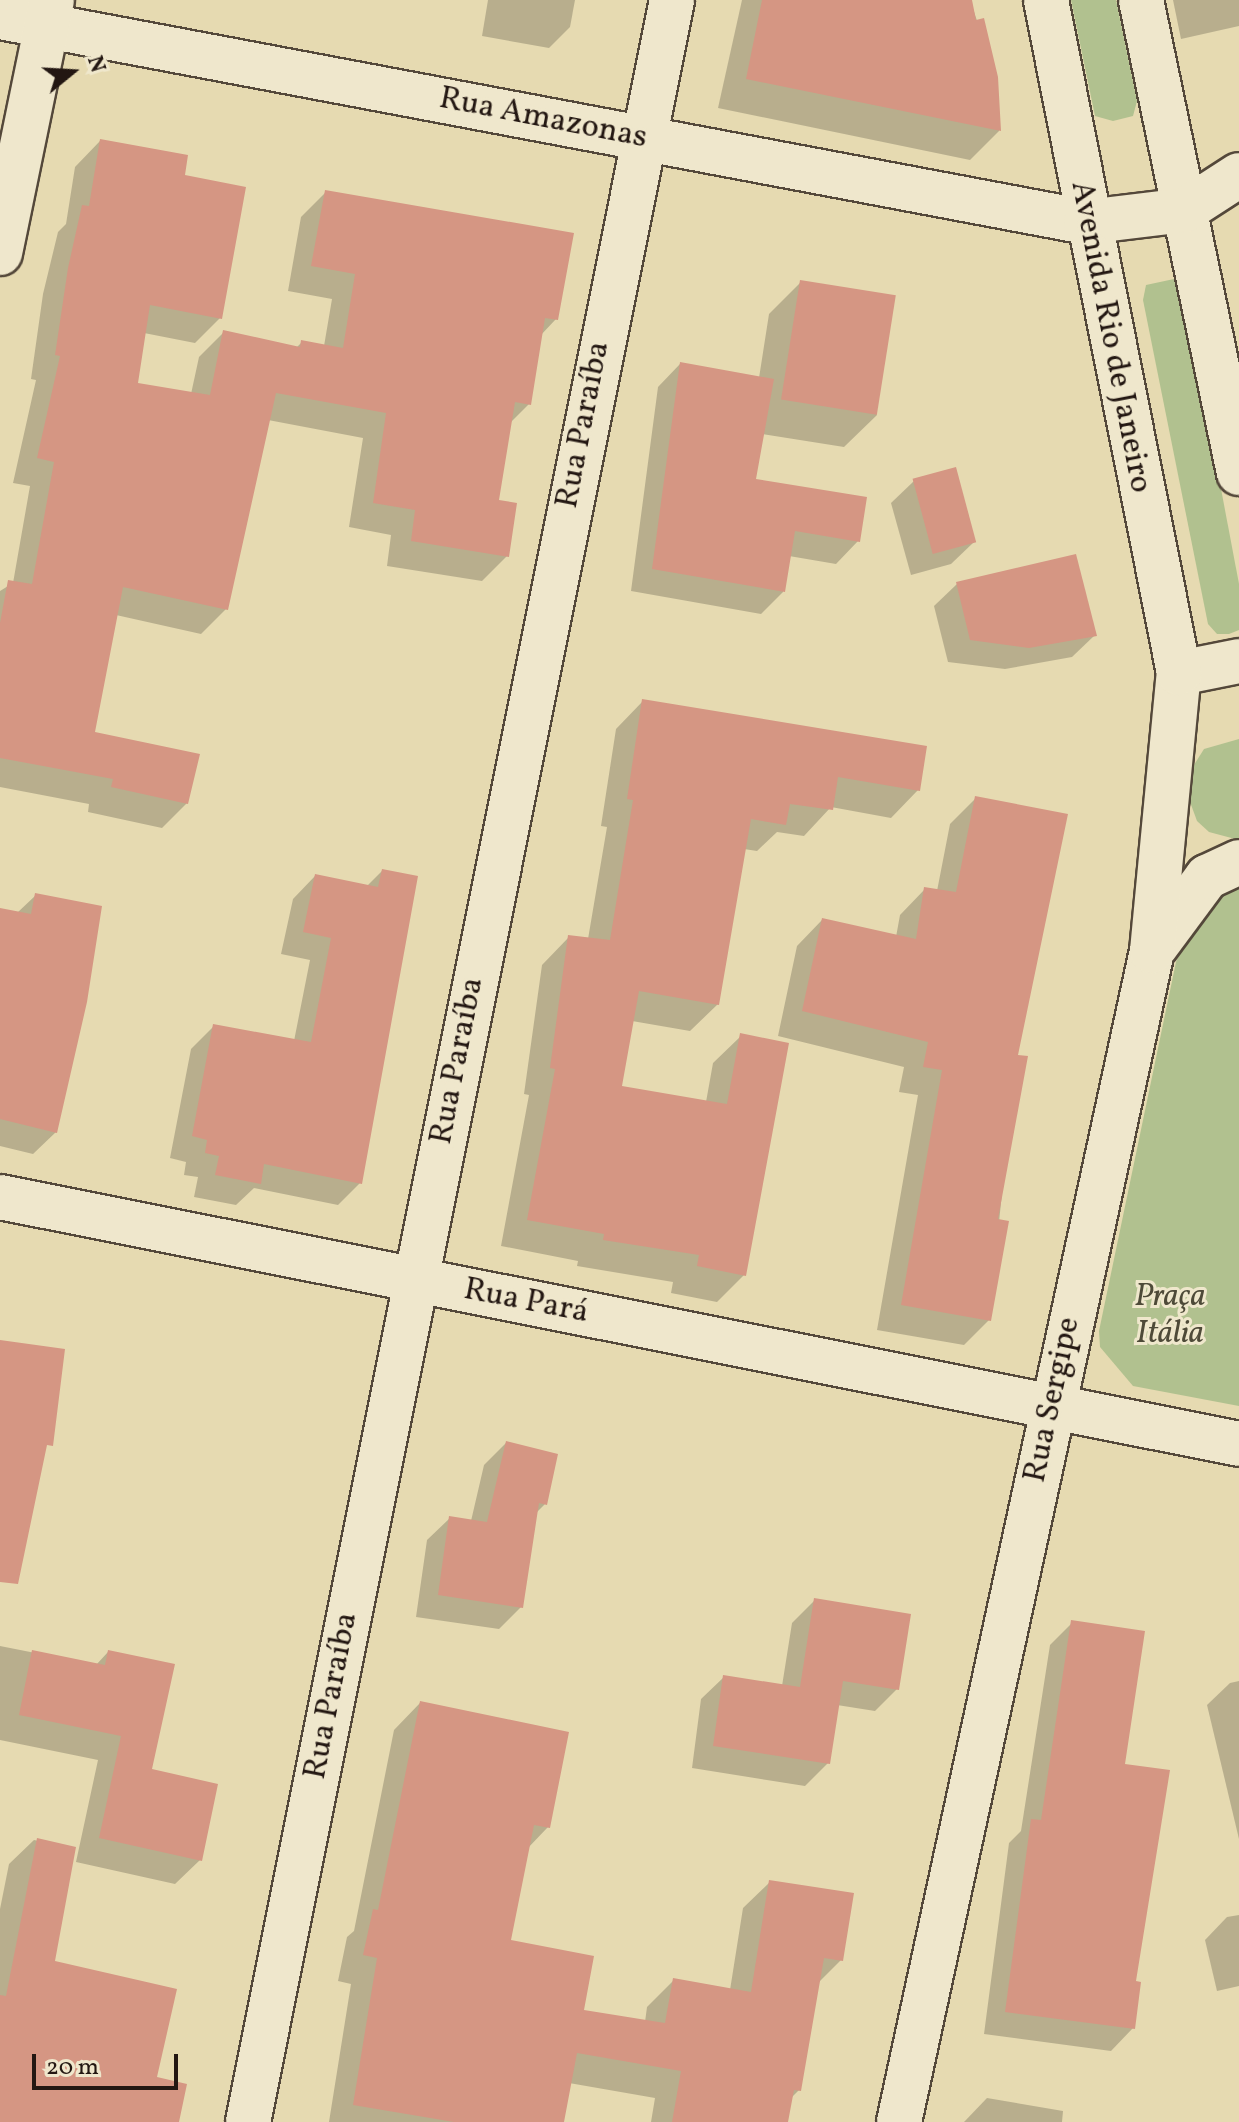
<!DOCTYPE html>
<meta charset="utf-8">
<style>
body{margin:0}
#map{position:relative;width:1239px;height:2122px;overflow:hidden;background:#e6dab1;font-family:Vollkorn,serif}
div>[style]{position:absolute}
.green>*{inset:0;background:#b1c18f}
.shadow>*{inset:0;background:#0003}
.building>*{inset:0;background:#d59683;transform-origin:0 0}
.roads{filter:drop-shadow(2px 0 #54483a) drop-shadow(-2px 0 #54483a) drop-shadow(0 2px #54483a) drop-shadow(0 -2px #54483a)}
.minor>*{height:44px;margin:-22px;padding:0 22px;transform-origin:22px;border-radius:22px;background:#efe7cc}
span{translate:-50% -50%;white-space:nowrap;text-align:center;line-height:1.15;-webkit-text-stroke:6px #efe7cc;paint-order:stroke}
.street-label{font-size:32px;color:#231712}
.park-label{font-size:32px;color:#4e4a38;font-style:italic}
.north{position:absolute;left:32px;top:32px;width:80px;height:80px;-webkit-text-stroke:6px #efe7cc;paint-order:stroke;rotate:72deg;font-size:22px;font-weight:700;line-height:32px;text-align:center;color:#231712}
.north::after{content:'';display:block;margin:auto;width:28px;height:36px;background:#231712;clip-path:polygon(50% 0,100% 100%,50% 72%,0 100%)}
.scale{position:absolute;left:32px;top:2054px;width:146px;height:36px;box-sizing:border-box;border:4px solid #231712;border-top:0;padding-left:10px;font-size:24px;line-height:28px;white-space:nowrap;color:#231712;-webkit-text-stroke:6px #efe7cc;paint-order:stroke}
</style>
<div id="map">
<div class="green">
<i style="clip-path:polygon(1071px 0,1116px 0,1137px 101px,1133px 116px,1113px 121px,1095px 116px)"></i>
<i style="clip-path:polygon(1174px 279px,1184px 293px,1239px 584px,1239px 630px,1229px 634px,1217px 634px,1208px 624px,1143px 300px,1146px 285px)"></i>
<i style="clip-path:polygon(1239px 739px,1239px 840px,1209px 832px,1197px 821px,1186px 791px,1187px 776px,1204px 749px)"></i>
<i style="clip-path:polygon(1239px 882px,1239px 1406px,1133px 1386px,1100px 1347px,1099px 1331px,1176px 962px,1184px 941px,1210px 904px)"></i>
</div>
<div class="shadow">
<i style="clip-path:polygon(488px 0,575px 0,570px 27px,549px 48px,482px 36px)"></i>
<i style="clip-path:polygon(742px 0,970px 0,996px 77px,999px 131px,970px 160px,718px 108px)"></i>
<i style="clip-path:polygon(1173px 0,1239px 0,1239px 26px,1181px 39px)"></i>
<i style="clip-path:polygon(100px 141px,183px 177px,220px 318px,195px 343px,144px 333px,136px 384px,191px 394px,199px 357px,224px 332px,296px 348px,302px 342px,324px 346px,332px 299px,288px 291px,301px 217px,326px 192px,556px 319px,540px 336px,529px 404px,509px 424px,497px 502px,507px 556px,482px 581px,387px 566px,391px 535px,349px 527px,363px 438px,268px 420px,226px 609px,201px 634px,116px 615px,93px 733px,187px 803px,162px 828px,88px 812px,89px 804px,0 787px,0 591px,13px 583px,30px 486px,13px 483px,36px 380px,31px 379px,43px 294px,58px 232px,66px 224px,75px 167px)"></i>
<i style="clip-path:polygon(801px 282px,877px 415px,844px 447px,762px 434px,754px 480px,858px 541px,836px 564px,789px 556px,783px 592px,761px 614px,631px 591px,658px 387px,680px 364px,759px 378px,769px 314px)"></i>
<i style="clip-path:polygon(914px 481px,974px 542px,951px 564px,911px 575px,891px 503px)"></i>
<i style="clip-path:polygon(957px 584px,1095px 635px,1072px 657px,1005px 669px,948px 662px,934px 606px)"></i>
<i style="clip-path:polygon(643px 701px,918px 790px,891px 818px,831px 807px,804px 836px,777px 832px,757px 851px,744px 849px,718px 1004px,690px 1031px,632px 1021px,620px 1088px,706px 1102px,713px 1063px,741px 1036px,744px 1275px,717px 1302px,671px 1293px,673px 1282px,577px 1266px,578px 1261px,501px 1246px,529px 1095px,524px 1094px,542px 965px,569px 937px,588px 939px,607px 827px,601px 826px,616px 729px)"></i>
<i style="clip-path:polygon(976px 798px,1016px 1056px,989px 1320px,964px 1345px,877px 1330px,918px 1095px,899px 1092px,904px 1067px,778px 1036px,797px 946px,822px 920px,896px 937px,900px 915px,925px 889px,937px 891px,950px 824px)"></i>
<i style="clip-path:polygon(382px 871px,360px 1183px,338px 1205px,254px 1188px,236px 1205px,194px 1197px,198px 1177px,184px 1175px,186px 1162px,170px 1158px,191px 1049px,214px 1026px,294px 1041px,310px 960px,281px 954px,293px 899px,315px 876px,366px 887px)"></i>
<i style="clip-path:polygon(36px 895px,56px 1132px,33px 1154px,0 1146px,0 910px,17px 913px)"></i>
<i style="clip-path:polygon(506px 1443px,545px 1504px,535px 1514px,521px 1607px,499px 1629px,416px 1617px,427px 1540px,450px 1518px,471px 1521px,484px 1465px)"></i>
<i style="clip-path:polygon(815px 1600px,897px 1689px,875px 1711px,837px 1705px,828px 1763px,805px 1786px,692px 1768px,701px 1699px,724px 1677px,782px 1686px,792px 1623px)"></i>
<i style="clip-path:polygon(1072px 1623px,1123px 1766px,1133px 2028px,1111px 2051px,984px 2034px,1009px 1843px,1021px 1831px,1050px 1645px)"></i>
<i style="clip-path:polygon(0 1646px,96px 1665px,108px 1652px,150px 1771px,200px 1860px,175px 1884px,76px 1862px,98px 1760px,0 1740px)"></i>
<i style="clip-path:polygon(1239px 1681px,1239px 1839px,1207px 1705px,1230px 1683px)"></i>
<i style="clip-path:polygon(420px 1703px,548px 1827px,527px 1849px,509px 1942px,582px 2011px,645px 2022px,647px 2007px,674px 1980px,730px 1990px,743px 1908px,770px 1882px,841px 1960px,817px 1984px,799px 2090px,790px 2099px,787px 2122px,651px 2122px,655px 2098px,569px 2083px,562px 2122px,329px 2122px,351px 1984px,338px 1981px,347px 1937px,354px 1931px,394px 1730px)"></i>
<i style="clip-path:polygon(34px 1840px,73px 1848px,52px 1962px,155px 2078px,176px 2122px,0 2122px,0 1909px,9px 1864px)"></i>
<i style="clip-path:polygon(1239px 1915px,1239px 1986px,1217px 1991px,1205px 1940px,1227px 1917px)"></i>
<i style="clip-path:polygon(987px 2098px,1063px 2111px,1062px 2122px,964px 2122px)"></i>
</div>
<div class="building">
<i style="clip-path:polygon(762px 0,972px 0,976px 20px,984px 18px,998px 77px,1001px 131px,746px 79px)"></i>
<i style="clip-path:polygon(100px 139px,188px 155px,185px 175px,246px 187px,222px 319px,150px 305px,138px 383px,210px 395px,223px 330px,300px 347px,301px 340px,343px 348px,355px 274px,311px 266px,325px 190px,574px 233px,558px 320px,545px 318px,531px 405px,515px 402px,499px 500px,517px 503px,509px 557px,411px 541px,415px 510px,373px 503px,386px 413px,276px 393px,228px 610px,123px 587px,95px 732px,200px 754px,188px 804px,111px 787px,113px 779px,0 758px,0 623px,8px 580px,32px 584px,54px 462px,37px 458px,60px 356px,55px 355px,68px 268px,82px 205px,89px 206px)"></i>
<i style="left:800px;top:280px;width:97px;height:121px;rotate:9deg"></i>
<i style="clip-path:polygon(680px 362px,774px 379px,756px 479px,867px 497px,860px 542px,795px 531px,785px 592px,652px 569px)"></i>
<i style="left:956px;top:467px;width:78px;height:45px;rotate:75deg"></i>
<i style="clip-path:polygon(1076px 554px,1097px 636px,1029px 648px,970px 640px,956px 582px)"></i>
<i style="clip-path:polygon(642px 699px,927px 746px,920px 791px,838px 777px,833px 810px,790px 804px,786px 825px,751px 819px,719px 1005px,639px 991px,622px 1086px,727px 1104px,740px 1033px,789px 1043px,746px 1276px,697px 1266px,699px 1255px,603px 1240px,604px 1234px,527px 1220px,555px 1069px,550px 1068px,568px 935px,610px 940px,633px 800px,627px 799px)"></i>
<i style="clip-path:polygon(975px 796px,1068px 814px,1018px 1055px,1028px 1056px,998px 1219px,1009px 1221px,991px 1321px,901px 1305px,942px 1070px,923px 1067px,928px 1042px,802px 1011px,822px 918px,916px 939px,924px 887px,956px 892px)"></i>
<i style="clip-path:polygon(382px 869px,418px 876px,362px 1184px,264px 1164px,261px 1184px,215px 1175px,219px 1156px,205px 1153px,207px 1140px,192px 1136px,213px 1024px,311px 1042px,331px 938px,303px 932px,315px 874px,378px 887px)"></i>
<i style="clip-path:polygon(35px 893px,102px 906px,87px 1002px,57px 1133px,0 1119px,0 908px,31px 914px)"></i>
<i style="clip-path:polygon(0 1340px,65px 1349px,53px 1446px,47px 1445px,18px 1584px,0 1582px)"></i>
<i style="clip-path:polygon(506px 1441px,558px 1454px,547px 1505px,539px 1503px,523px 1608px,438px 1595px,449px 1516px,487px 1522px)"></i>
<i style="clip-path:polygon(814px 1598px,911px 1614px,899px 1690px,843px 1681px,830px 1764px,713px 1746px,723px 1675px,800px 1687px)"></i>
<i style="clip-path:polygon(1071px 1620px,1145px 1631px,1125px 1764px,1170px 1770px,1136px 1981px,1141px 1982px,1135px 2029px,1005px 2012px,1031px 1819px,1041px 1820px)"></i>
<i style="clip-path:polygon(32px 1650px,105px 1665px,108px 1650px,175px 1664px,152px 1769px,218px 1784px,202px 1861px,99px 1838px,121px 1736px,19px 1715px)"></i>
<i style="clip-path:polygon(420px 1701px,569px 1732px,550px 1828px,534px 1825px,511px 1940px,594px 1956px,584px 2010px,665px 2023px,673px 1978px,751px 1992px,769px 1880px,854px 1893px,843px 1961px,824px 1958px,801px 2091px,794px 2090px,788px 2122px,672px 2122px,681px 2071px,577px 2053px,564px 2122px,454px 2122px,353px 2105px,377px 1958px,363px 1955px,373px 1909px,378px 1910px)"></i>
<i style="clip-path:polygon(37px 1838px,76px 1847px,55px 1961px,177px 1989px,157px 2077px,187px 2084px,179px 2122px,0 2122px,0 1995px,6px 1996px)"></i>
</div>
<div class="roads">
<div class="minor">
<i style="left:1141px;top:0;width:483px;rotate:78.3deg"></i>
<i style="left:0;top:17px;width:1105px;rotate:10.69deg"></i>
<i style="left:1086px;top:222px;width:100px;rotate:-6.9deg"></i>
<i style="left:1185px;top:210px;width:64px;rotate:-32.9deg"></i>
<i style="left:0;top:253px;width:258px;rotate:-78.4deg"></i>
<i style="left:1179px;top:673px;width:61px;rotate:-11.3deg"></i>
<i style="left:1156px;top:946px;width:86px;rotate:-53.5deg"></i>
<i style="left:1207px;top:877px;width:35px;rotate:-25deg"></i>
<i style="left:0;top:1197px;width:1263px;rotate:11.27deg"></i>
<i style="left:248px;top:2122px;width:2164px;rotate:-78.7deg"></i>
<i style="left:899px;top:2122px;width:1198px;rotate:-77.81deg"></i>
<i style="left:1152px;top:951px;width:279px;rotate:-84.5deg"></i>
<i style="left:1179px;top:673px;width:686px;rotate:-101.18deg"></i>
</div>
</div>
<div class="street-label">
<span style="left:543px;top:119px;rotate:11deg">Rua Amazonas</span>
<span style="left:1110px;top:337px;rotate:79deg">Avenida Rio de Janeiro</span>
<span style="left:584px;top:425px;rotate:-79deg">Rua Paraíba</span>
<span style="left:458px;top:1061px;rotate:-79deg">Rua Paraíba</span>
<span style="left:526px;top:1302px;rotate:11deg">Rua Pará</span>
<span style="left:1053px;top:1400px;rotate:-78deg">Rua Sergipe</span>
<span style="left:332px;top:1696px;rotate:-79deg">Rua Paraíba</span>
</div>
<div class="park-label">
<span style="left:1170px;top:1316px">Praça<br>Itália</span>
</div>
<div class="north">N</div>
<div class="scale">20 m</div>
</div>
